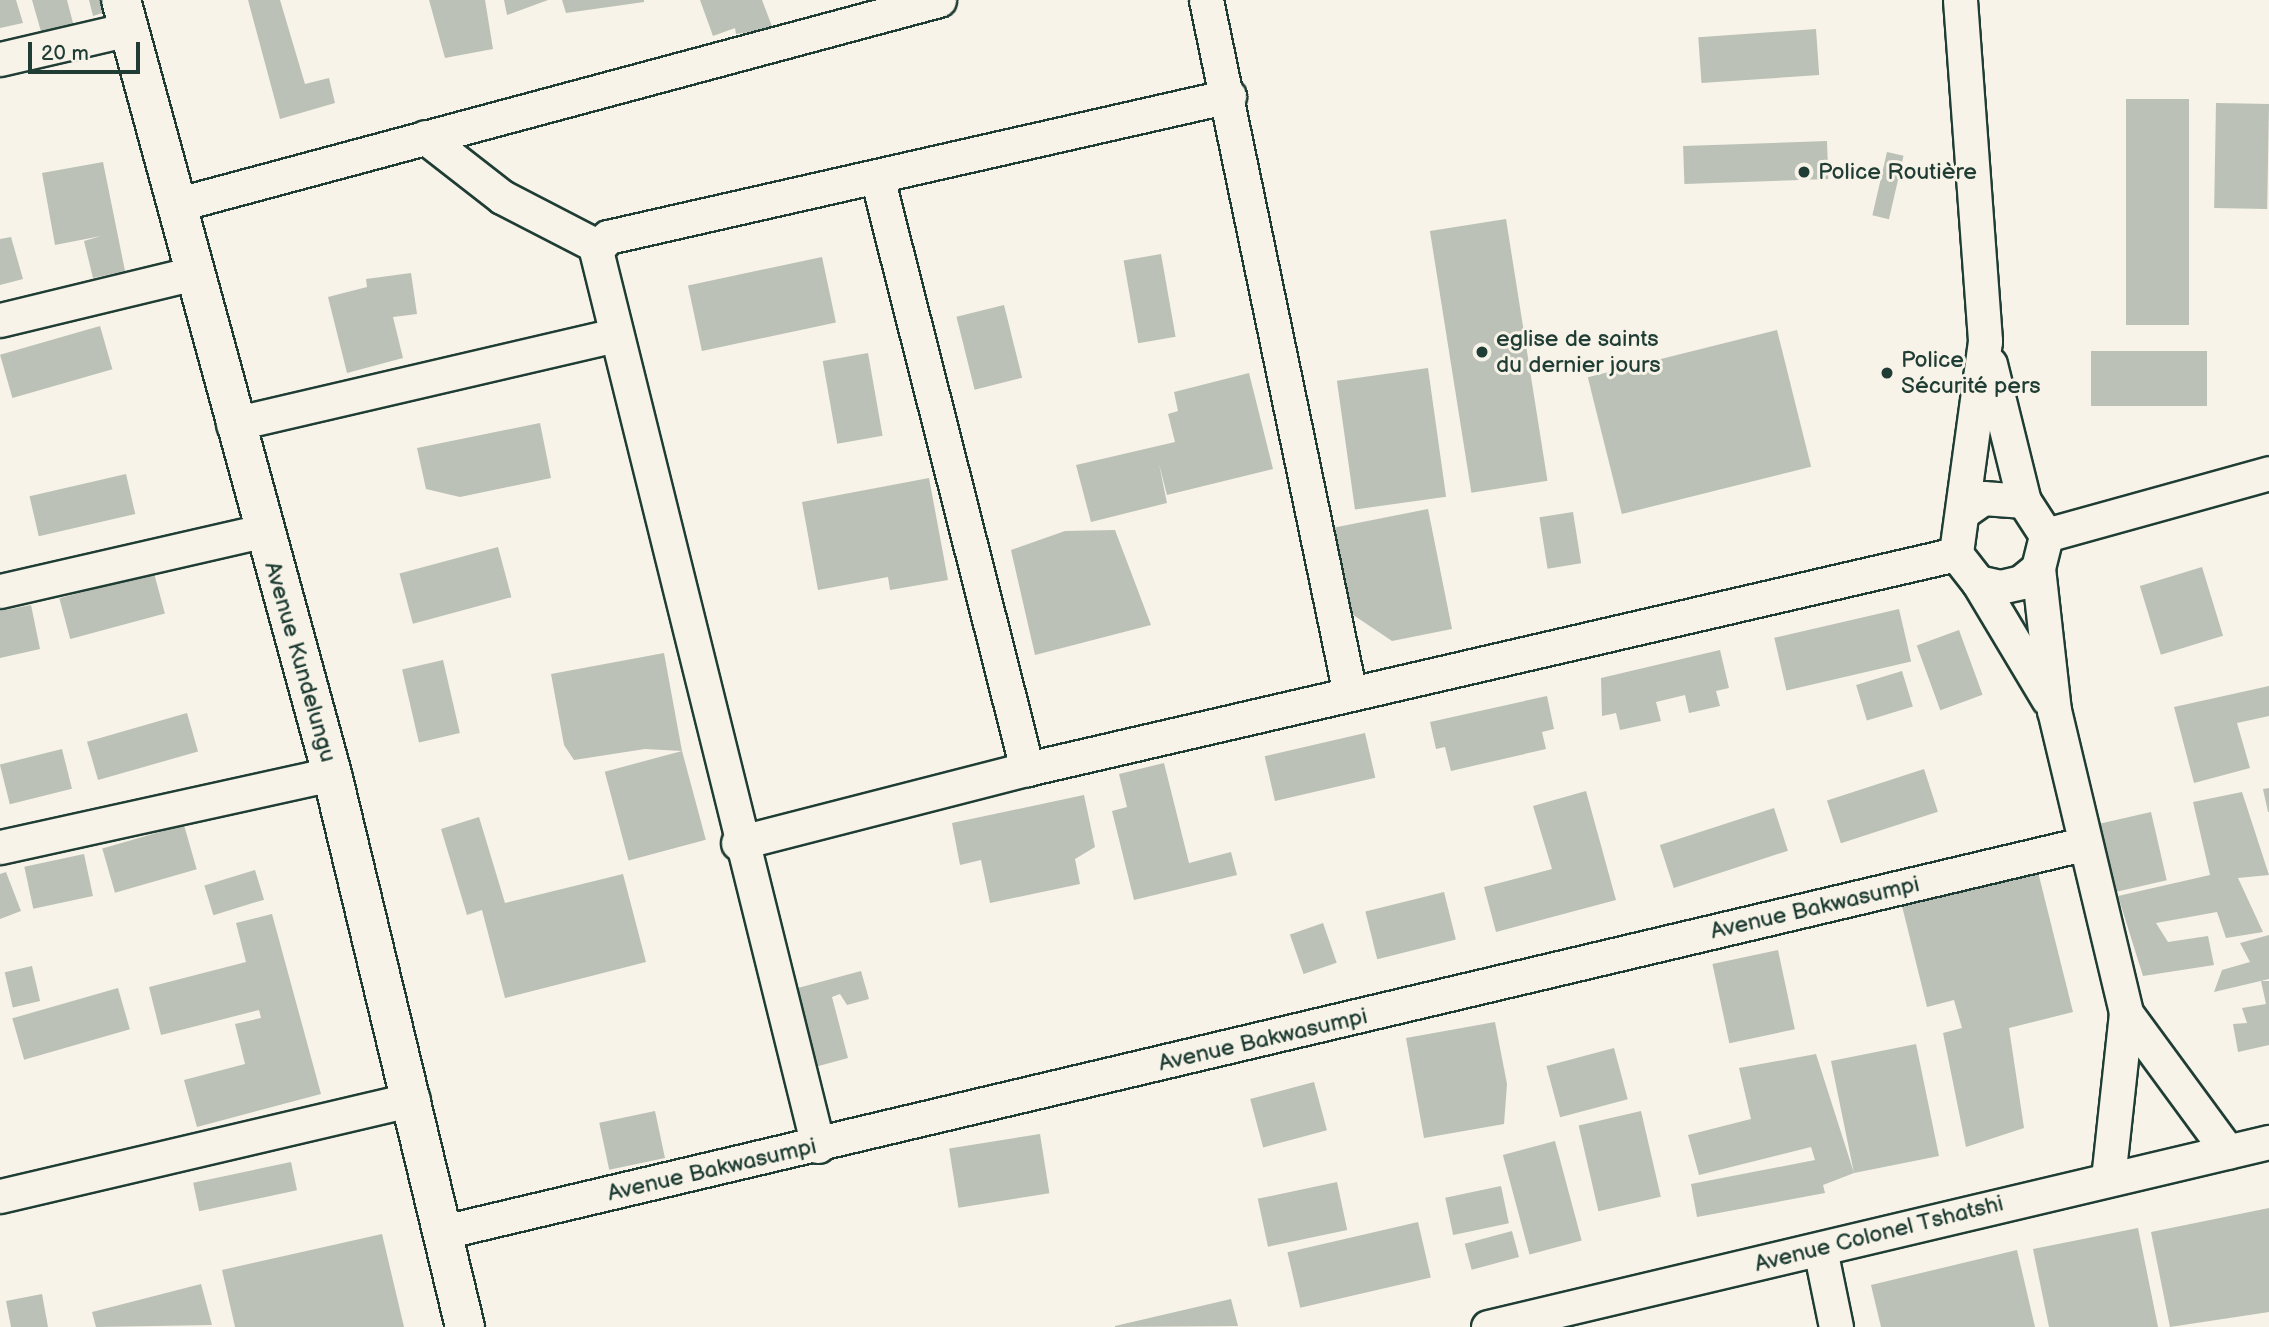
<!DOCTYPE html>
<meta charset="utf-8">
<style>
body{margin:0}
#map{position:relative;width:2269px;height:1327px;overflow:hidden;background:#f7f3e8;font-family:"Balsamiq Sans",sans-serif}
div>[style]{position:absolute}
.building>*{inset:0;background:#bbc1b6;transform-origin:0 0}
.roads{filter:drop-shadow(2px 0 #1f3d34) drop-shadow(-2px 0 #1f3d34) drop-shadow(0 2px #1f3d34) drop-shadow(0 -2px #1f3d34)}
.street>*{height:33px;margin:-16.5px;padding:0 16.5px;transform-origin:16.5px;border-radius:16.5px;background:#f7f3e8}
.secondary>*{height:38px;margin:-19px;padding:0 19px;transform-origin:19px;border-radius:19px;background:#f7f3e8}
.dots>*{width:19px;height:19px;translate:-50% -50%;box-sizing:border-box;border:4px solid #f7f3e8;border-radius:50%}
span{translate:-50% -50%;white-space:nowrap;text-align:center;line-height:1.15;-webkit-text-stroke:6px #f7f3e8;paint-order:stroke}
.poi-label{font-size:23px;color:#1f3d34}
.left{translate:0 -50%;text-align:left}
.street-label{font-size:23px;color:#1f3d34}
.scale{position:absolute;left:28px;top:42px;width:112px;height:32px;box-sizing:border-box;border:4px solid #1f3d34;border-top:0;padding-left:9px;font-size:21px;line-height:24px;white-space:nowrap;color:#1f3d34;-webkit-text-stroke:5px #f7f3e8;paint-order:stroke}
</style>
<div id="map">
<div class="building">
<i style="clip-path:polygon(0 0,16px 0,23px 23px,0 28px)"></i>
<i style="clip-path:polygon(32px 0,67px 0,74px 27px,42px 35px)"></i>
<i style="clip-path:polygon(89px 0,109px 0,112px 10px,93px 16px)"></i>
<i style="clip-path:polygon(248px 0,280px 0,305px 84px,329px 78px,335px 103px,280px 119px)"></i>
<i style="clip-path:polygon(429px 0,485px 0,493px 49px,445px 58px)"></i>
<i style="clip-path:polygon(504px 0,548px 0,507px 15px)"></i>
<i style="clip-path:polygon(562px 0,644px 0,644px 2px,566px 13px)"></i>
<i style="clip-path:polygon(700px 0,762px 0,773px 29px,736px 34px,735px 28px,713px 36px)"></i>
<i style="left:1816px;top:29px;width:46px;height:118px;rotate:86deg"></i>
<i style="left:2126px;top:99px;width:63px;height:226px"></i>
<i style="left:2216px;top:103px;width:53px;height:105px;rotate:1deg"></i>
<i style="left:1827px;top:141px;width:38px;height:144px;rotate:88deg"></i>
<i style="left:1887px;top:152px;width:17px;height:65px;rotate:13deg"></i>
<i style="clip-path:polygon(103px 162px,125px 271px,93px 278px,84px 241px,101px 236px,55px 245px,42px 173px)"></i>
<i style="left:1506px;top:219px;width:265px;height:77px;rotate:81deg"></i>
<i style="clip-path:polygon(11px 237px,23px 279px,0 285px,0 239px)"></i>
<i style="left:1161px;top:254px;width:84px;height:38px;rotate:80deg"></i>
<i style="left:822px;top:257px;width:67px;height:137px;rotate:78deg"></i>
<i style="clip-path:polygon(411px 273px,417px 314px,393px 317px,403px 358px,347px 373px,328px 297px,367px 287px,366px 279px)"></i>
<i style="left:1004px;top:305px;width:75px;height:49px;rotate:76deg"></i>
<i style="left:100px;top:326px;width:45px;height:104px;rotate:74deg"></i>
<i style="left:1777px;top:330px;width:141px;height:195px;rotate:76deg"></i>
<i style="left:2207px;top:351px;width:55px;height:116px;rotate:90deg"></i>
<i style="left:868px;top:353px;width:84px;height:46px;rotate:80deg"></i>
<i style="left:1428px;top:368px;width:130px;height:92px;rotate:82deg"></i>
<i style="clip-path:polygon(1249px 373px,1273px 469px,1167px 495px,1159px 464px,1167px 503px,1091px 522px,1076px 465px,1175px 442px,1168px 414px,1178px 411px,1174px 392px)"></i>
<i style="clip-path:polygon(540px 423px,551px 478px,460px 497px,426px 489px,417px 448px)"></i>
<i style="left:126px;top:474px;width:41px;height:99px;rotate:77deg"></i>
<i style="clip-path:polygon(929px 478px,948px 580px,890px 590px,888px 577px,818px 590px,802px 502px)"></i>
<i style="clip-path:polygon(1428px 509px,1452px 629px,1392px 641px,1337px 604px,1322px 530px)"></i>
<i style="left:1573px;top:512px;width:52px;height:34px;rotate:81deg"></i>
<i style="clip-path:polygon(1115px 530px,1151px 625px,1035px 655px,1011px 550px,1065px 531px)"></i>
<i style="left:498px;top:547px;width:52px;height:102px;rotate:75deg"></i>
<i style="left:2202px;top:567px;width:72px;height:65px;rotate:73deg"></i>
<i style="left:154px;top:573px;width:42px;height:98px;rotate:75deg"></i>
<i style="clip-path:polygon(31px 605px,40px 649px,0 658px,0 611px)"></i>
<i style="left:1899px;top:609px;width:54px;height:128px;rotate:77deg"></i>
<i style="left:1959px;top:630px;width:69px;height:45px;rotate:70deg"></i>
<i style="clip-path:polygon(1720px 650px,1729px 688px,1716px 691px,1720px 706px,1689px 713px,1685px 695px,1656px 702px,1661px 721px,1620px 730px,1616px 713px,1602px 716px,1601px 678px)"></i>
<i style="clip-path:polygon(664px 653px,682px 751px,645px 749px,574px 760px,564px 745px,551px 674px)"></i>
<i style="left:443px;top:660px;width:75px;height:42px;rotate:77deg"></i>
<i style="left:1902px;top:671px;width:37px;height:48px;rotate:73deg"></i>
<i style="clip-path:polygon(2269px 686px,2269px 716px,2237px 723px,2250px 768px,2194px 783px,2174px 707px)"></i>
<i style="clip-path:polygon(1547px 696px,1554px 729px,1542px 732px,1546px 749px,1451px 771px,1445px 747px,1436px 749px,1430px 722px)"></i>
<i style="left:187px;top:713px;width:40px;height:104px;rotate:74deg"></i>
<i style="left:1365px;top:733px;width:46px;height:103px;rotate:77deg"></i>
<i style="left:62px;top:749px;width:41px;height:64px;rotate:76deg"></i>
<i style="left:682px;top:751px;width:92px;height:80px;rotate:75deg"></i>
<i style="clip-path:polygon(1164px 763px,1189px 863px,1231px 852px,1237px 875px,1134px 900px,1112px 811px,1127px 807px,1119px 774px)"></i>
<i style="left:1924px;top:769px;width:45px;height:102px;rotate:72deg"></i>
<i style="clip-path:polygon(2269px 788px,2269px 812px,2268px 812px,2263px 789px)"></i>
<i style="clip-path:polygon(1586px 791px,1616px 900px,1496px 932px,1484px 887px,1552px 869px,1533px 806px)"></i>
<i style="clip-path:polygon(2242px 792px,2269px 875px,2238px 878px,2263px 932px,2226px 938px,2217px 912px,2156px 923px,2168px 942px,2208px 936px,2214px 965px,2143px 976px,2118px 896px,2210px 875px,2193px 802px)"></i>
<i style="clip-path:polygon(1084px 795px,1095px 847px,1075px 859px,1080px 884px,990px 903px,981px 860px,960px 865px,952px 823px)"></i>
<i style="left:1774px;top:808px;width:45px;height:120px;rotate:72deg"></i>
<i style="left:2151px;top:812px;width:70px;height:55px;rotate:77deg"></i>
<i style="clip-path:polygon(479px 817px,505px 903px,623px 874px,646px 962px,505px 998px,482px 910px,467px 915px,441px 829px)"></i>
<i style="left:184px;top:825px;width:46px;height:85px;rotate:74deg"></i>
<i style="left:84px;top:854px;width:43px;height:61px;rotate:78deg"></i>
<i style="left:255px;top:870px;width:31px;height:53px;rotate:73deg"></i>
<i style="clip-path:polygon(6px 872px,21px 911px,0 919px,0 874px)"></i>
<i style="clip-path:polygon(2038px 872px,2073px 1012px,2009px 1028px,2024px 1128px,1966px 1147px,1943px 1033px,1962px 1028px,1954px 1000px,1927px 1007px,1902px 906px)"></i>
<i style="left:1444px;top:892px;width:49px;height:81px;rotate:76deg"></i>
<i style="clip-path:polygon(272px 914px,321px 1094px,197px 1127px,184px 1080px,245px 1064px,235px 1024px,261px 1018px,259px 1010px,161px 1035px,149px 987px,246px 962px,236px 923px)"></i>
<i style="left:1323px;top:923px;width:42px;height:35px;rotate:71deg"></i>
<i style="clip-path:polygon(2269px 935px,2269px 979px,2214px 992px,2222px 970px,2250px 962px,2240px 943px)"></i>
<i style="left:1778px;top:950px;width:81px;height:67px;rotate:78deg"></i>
<i style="left:32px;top:966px;width:36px;height:28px;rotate:77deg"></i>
<i style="clip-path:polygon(861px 971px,869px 999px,847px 1005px,840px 994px,832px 997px,848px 1058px,815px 1067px,794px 989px)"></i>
<i style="clip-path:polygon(2261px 981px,2269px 981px,2269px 1045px,2238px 1052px,2233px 1024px,2247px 1023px,2242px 1008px,2266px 1004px)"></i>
<i style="left:118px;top:988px;width:43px;height:110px;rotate:74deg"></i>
<i style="clip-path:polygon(1495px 1022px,1507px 1084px,1504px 1124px,1424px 1138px,1406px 1038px)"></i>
<i style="clip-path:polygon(1916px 1044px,1939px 1156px,1854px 1173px,1823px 1185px,1825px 1193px,1697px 1217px,1691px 1184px,1815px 1160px,1811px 1147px,1699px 1175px,1688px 1135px,1751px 1119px,1739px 1068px,1816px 1054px,1854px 1173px,1831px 1061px)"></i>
<i style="left:1614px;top:1048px;width:53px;height:70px;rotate:75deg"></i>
<i style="left:1314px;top:1082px;width:50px;height:66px;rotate:75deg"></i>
<i style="left:655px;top:1111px;width:48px;height:57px;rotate:78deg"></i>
<i style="left:1641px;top:1111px;width:88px;height:64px;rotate:77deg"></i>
<i style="left:1040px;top:1134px;width:60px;height:92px;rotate:81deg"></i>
<i style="left:1555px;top:1141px;width:103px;height:54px;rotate:75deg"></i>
<i style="left:291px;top:1162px;width:29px;height:100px;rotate:78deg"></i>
<i style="left:1337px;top:1182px;width:49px;height:81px;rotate:78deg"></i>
<i style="left:1501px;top:1186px;width:38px;height:57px;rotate:78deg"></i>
<i style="clip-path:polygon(2269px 1208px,2269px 1312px,2170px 1327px,2151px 1232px)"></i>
<i style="left:1418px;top:1222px;width:57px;height:134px;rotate:77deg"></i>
<i style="clip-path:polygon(2138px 1228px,2158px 1327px,2049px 1327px,2033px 1249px)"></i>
<i style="left:1512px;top:1231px;width:27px;height:49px;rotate:75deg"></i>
<i style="clip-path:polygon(382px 1234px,404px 1327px,235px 1327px,222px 1270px)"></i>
<i style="clip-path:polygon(2017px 1250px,2035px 1327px,1881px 1327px,1871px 1285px)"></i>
<i style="clip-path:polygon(201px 1284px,212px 1325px,96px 1327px,92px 1312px)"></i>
<i style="clip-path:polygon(42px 1294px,48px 1327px,11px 1327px,6px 1301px)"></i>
<i style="clip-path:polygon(1231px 1299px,1238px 1326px,1115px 1327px,1115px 1326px)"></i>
</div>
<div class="roads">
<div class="street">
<i style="left:1206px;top:0;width:709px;rotate:78.28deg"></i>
<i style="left:1960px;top:0;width:342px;rotate:85.8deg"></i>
<i style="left:1985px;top:341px;width:215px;rotate:97.8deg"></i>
<i style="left:1956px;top:554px;width:36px;rotate:52deg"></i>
<i style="left:1978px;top:582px;width:23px;rotate:13deg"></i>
<i style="left:2000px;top:587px;width:22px;rotate:-13deg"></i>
<i style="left:2021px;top:582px;width:22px;rotate:-39deg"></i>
<i style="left:2038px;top:568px;width:34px;rotate:-76deg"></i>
<i style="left:2046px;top:535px;width:40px;rotate:-122.9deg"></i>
<i style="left:2024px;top:501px;width:41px;rotate:-175.8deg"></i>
<i style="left:1983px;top:498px;width:21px;rotate:145deg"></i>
<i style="left:0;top:59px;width:132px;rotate:-13.1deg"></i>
<i style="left:425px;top:137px;width:98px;rotate:37.9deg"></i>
<i style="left:502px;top:197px;width:107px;rotate:27.3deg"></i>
<i style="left:877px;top:177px;width:611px;rotate:75.78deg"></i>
<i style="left:179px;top:204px;width:787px;rotate:-15.03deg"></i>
<i style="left:0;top:320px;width:200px;rotate:-13.6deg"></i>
<i style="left:1990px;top:364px;width:141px;rotate:76.1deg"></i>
<i style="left:233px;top:424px;width:391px;rotate:-13.1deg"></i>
<i style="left:2046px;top:535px;width:231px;rotate:-15.5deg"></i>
<i style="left:2038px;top:568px;width:143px;rotate:83.6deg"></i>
<i style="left:2054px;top:710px;width:311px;rotate:76.6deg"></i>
<i style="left:2126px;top:1013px;width:167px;rotate:96.2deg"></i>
<i style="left:1978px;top:582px;width:136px;rotate:59.1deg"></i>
<i style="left:0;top:591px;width:269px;rotate:-12.9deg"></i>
<i style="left:738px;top:843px;width:298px;rotate:-14.4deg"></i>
<i style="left:1027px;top:769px;width:954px;rotate:-13.03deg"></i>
<i style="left:0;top:847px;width:340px;rotate:-12.4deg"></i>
<i style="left:2126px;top:1013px;width:172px;rotate:53.7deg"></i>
<i style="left:818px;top:1146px;width:923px;rotate:-103.92deg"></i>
<i style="left:596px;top:250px;width:18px;rotate:-47deg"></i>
<i style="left:608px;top:237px;width:637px;rotate:-12.79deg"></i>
<i style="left:0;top:1196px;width:424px;rotate:-13.2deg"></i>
<i style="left:443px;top:1232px;width:1685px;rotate:-13.31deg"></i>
<i style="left:1820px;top:1249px;width:80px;rotate:78.4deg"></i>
<i style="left:1488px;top:1327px;width:803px;rotate:-13.33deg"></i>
</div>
<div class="secondary">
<i style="left:121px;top:0;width:802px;rotate:74.75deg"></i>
<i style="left:332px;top:774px;width:569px;rotate:76.48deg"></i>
</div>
</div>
<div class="dots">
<i style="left:1804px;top:172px;background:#1f3d34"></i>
<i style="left:1482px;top:352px;background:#1f3d34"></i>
<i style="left:1887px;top:373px;background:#1f3d34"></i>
</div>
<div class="poi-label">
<span class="left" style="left:1818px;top:172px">Police Routière</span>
<span class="left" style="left:1496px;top:352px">eglise de saints<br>du dernier jours</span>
<span class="left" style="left:1901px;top:373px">Police<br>Sécurité pers</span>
</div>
<div class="street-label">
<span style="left:300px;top:662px;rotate:74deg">Avenue Kundelungu</span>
<span style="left:1815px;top:908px;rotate:-13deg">Avenue Bakwasumpi</span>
<span style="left:1263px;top:1040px;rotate:-13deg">Avenue Bakwasumpi</span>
<span style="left:712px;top:1170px;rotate:-13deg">Avenue Bakwasumpi</span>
<span style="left:1879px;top:1234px;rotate:-14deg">Avenue Colonel Tshatshi</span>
</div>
<div class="scale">20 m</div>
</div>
